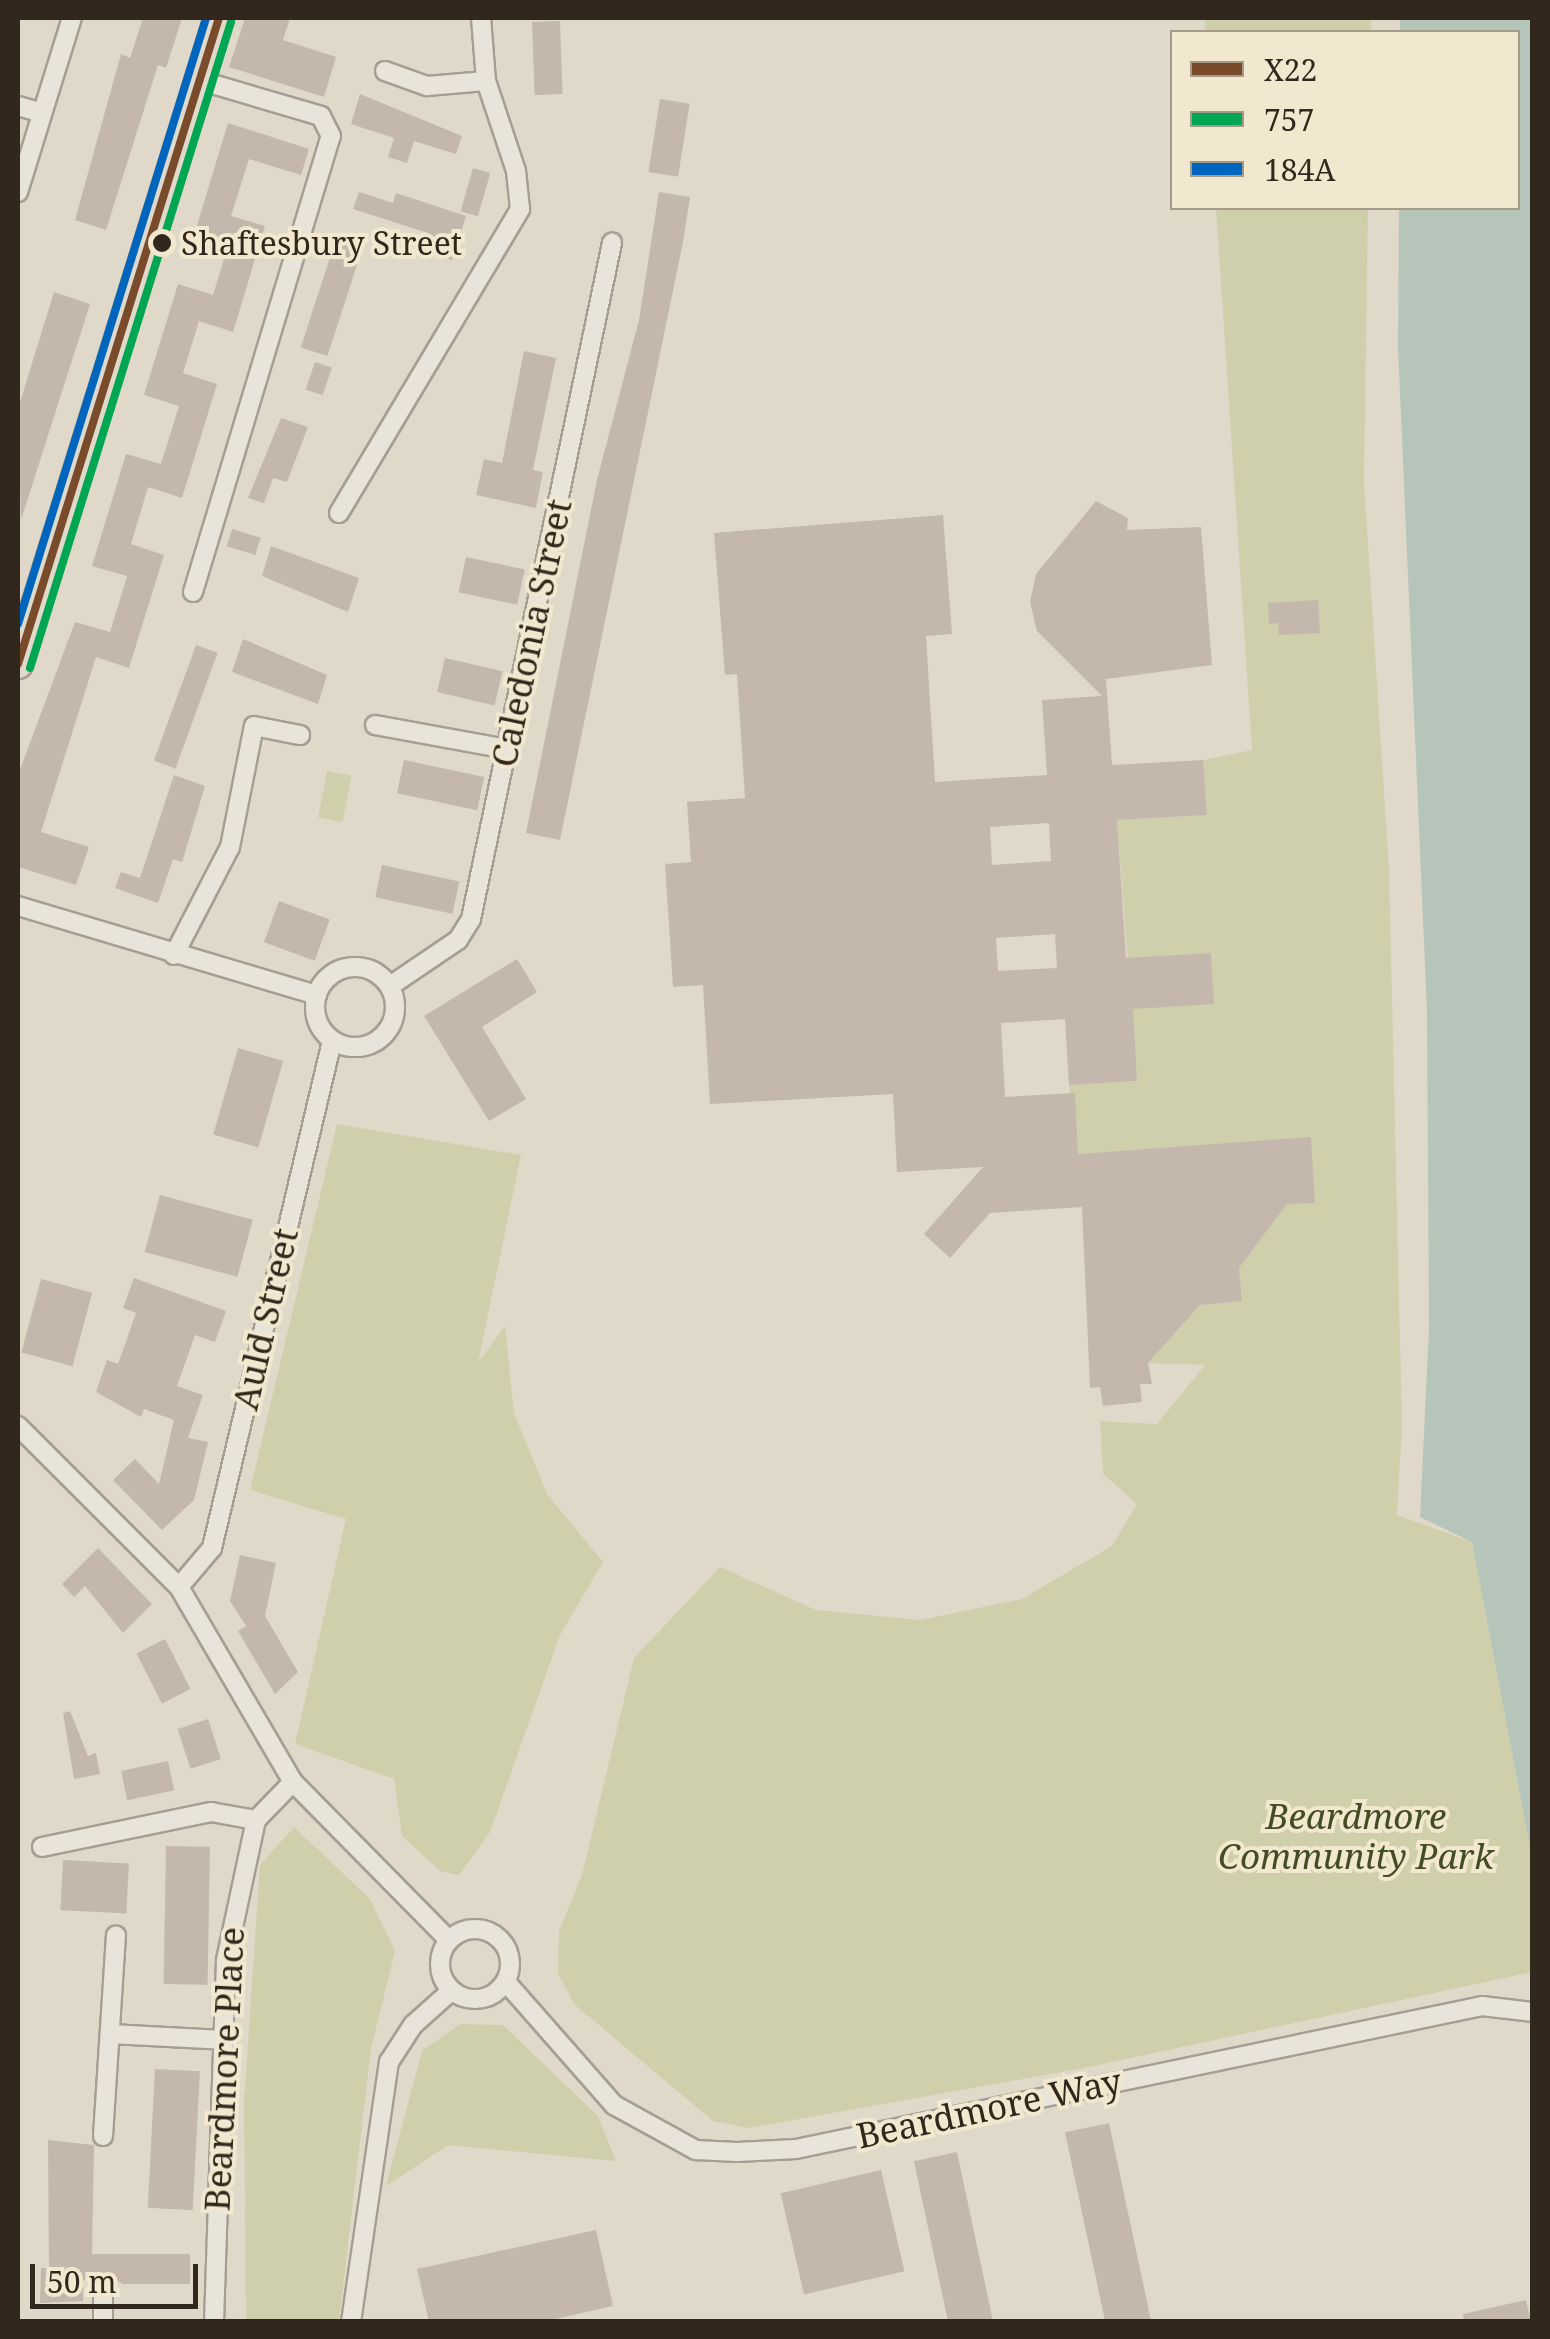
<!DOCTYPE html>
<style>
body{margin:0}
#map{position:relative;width:1550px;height:2339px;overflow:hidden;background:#e0d9c9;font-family:"Noto Serif",serif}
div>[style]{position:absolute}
.green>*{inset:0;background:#cfcfac;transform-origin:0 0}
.water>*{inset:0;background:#b5c5ba}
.building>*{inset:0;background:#c3b8ab;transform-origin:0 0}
.roads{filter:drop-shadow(2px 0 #a59e93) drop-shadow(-2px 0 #a59e93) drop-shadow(0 2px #a59e93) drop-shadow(0 -2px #a59e93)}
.street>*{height:18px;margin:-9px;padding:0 9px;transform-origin:9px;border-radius:9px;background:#e8e4da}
.street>.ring{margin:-9px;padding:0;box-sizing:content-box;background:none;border:18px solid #e8e4da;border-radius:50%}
.primary>*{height:28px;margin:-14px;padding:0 14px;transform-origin:14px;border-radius:14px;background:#e0dacc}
.bus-1>*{height:8px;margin:-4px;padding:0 4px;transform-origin:4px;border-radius:4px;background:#7a4b2a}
.bus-2>*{height:8px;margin:-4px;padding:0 4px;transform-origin:4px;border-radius:4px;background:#00a651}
.bus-3>*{height:8px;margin:-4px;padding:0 4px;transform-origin:4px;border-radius:4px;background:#0065bd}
.dots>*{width:28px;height:28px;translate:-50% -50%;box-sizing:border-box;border:5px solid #f2e7cf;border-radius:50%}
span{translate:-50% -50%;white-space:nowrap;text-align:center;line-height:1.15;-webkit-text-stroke:8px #f2e7cf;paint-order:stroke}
.bus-label{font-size:32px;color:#32271d}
.left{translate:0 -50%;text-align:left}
.street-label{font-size:35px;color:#32271d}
.park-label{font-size:35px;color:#434d25;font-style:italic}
.frame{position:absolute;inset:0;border:20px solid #32271d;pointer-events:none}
.legend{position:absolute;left:1170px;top:30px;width:350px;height:180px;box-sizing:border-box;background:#f2e7cf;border:2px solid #a59a88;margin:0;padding:12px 18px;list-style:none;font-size:30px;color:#32271d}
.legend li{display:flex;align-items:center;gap:20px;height:50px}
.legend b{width:50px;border:2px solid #a59a88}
.scale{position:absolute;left:30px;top:2264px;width:168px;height:45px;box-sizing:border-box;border:5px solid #32271d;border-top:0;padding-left:12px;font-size:30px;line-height:35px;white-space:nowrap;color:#32271d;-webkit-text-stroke:8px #f2e7cf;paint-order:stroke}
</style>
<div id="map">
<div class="green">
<i style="left:1205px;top:18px;width:166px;height:14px"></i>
<i style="clip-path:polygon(1216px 208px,1368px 208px,1364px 482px,1389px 869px,1402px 1426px,1397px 1515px,1472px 1542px,1532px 1858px,1532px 1972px,1084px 2068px,749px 2128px,713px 2121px,575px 2005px,558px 1974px,559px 1931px,582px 1875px,634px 1658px,720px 1567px,816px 1610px,920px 1620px,1022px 1599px,1112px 1546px,1137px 1504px,1103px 1474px,1100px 1421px,1157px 1424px,1205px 1365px,1148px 1363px,1200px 1305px,1242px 1300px,1239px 1268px,1287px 1204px,1311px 1138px,1078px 1154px,1069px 1085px,1137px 1081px,1117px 820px,1207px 815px,1203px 760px,1252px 750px)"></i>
<i style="left:327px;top:771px;width:25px;height:47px;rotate:11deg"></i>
<i style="clip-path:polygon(337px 1124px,521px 1155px,478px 1363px,505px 1326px,514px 1413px,547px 1494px,603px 1562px,560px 1635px,490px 1832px,459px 1875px,440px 1871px,402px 1836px,394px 1779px,295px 1744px,346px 1519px,250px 1490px)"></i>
<i style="clip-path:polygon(294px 1827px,370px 1899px,395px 1951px,371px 2049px,339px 2321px,246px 2321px,244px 2101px,260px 1865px)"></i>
<i style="clip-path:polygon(460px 2024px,503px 2025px,598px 2116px,616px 2161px,448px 2145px,386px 2186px,422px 2051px)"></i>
</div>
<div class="water">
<i style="clip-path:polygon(1400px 18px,1532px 18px,1532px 1858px,1472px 1542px,1420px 1517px,1429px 1328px,1427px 1011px,1398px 347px,1399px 208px,1518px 208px,1518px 32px,1400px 32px)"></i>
</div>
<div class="building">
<i style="clip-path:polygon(143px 18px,182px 18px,166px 68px,158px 65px,106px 230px,75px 220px,121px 54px,130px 58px)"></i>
<i style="clip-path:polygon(245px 18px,290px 18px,283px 40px,336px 57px,324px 97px,229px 67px)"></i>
<i style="left:560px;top:21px;width:73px;height:28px;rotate:88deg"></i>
<i style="clip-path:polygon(360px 94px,462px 136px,456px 154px,414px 141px,407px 163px,388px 157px,394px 138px,351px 124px)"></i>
<i style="left:660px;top:99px;width:30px;height:74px;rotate:9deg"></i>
<i style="clip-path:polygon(228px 123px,309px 149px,301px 175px,249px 159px,231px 216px,265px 226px,233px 332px,199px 321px,183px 373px,217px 384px,182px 498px,148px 487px,131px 544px,164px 555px,129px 668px,96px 657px,41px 832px,89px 847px,76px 885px,18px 867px,18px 775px,75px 622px,110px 632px,127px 576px,92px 566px,126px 454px,161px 464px,179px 406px,144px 395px,178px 284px,213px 295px,228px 246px,194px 235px)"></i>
<i style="left:473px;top:168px;width:18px;height:45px;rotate:16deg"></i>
<i style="clip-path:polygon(359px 192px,393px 203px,396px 193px,466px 216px,452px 260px,422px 250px,428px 233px,353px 209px)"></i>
<i style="clip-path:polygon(659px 192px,690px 197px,683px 242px,560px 840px,526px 833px,597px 480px,639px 320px)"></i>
<i style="left:336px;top:239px;width:28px;height:114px;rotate:18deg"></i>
<i style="clip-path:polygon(54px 292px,90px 304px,21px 520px,18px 409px)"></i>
<i style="clip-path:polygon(524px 351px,556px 358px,533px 470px,543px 472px,536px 508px,476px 495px,484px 459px,502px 463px)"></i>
<i style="left:315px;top:362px;width:18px;height:29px;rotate:19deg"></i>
<i style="clip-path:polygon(281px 418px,308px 427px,287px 482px,273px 478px,264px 503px,248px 498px)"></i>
<i style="clip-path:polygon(evenodd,1096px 501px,1128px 518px,1127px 530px,1201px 527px,1212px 665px,1106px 679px,1112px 765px,1203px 760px,1207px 815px,1117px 820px,1126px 958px,1211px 953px,1214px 1004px,1133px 1009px,1137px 1081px,1069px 1085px,1065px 1019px,1001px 1023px,1005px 1097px,1075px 1093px,1078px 1154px,1311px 1137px,1315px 1203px,1287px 1204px,1239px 1268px,1242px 1301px,1200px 1305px,1148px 1363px,1152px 1384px,1140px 1384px,1142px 1402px,1103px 1406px,1100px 1387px,1090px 1388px,1082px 1207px,990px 1213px,950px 1258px,924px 1234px,983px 1167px,897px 1172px,893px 1094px,710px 1104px,703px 985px,673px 987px,665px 864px,691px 862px,687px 802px,745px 798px,737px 674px,725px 675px,714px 533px,943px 515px,952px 634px,926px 636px,935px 782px,1047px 775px,1042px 700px,1102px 696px,1037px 631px,1030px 602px,1036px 574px,1096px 501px,1049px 823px,1051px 861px,992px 865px,990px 827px,1049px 823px,1096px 501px,1055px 934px,1057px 968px,998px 971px,996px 938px,1055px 934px)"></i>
<i style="left:232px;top:529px;width:30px;height:18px;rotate:17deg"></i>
<i style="clip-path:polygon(271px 546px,359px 578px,348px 612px,262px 576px)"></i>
<i style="left:466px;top:557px;width:60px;height:36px;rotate:12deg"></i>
<i style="clip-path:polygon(1318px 600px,1320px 633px,1279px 635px,1278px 623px,1269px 624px,1268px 603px)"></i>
<i style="clip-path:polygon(243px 639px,327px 675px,318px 704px,232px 672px)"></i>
<i style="left:196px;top:645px;width:23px;height:123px;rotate:20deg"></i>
<i style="left:445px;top:658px;width:59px;height:35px;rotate:13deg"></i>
<i style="left:404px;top:760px;width:82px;height:34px;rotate:12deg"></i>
<i style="clip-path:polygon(174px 775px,205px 786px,182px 862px,173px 859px,158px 903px,115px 888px,121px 872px,140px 878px)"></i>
<i style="left:382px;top:865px;width:79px;height:33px;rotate:12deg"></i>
<i style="left:279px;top:901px;width:54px;height:44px;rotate:20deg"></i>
<i style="clip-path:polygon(517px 959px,537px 992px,482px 1027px,526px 1099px,489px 1121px,424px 1016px)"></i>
<i style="left:238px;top:1048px;width:47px;height:90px;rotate:16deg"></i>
<i style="left:160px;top:1195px;width:96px;height:59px;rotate:15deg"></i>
<i style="clip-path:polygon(134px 1278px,226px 1311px,215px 1342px,195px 1335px,177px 1386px,203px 1395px,188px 1438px,208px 1442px,194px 1500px,162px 1530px,113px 1480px,135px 1459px,159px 1484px,174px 1420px,144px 1409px,141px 1417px,96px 1392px,107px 1360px,118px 1364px,136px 1313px,123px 1308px)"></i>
<i style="left:41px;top:1279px;width:53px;height:76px;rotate:15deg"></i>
<i style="clip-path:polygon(98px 1548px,152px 1604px,123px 1633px,85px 1586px,74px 1597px,62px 1584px)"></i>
<i style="clip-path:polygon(240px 1555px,276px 1563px,265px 1616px,298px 1672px,275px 1694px,238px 1631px,246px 1626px,230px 1601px)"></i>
<i style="left:165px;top:1639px;width:56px;height:32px;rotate:63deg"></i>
<i style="clip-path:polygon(70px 1711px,88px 1756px,96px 1753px,100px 1774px,74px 1779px,63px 1713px)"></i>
<i style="left:208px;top:1719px;width:42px;height:32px;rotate:72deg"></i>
<i style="left:168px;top:1761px;width:30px;height:48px;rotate:78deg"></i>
<i style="left:166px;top:1846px;width:44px;height:138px;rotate:1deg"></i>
<i style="left:63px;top:1860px;width:66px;height:50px;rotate:3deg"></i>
<i style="left:155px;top:2069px;width:45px;height:139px;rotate:3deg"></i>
<i style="left:1109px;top:2123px;width:204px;height:45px;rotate:78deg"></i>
<i style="clip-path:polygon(48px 2140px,94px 2145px,92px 2254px,190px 2254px,190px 2284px,123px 2284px,102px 2272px,83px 2281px,83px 2301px,40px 2303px,41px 2268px,49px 2268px)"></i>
<i style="left:957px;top:2152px;width:174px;height:44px;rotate:78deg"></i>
<i style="left:881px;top:2170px;width:104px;height:103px;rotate:77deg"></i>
<i style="clip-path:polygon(596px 2230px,613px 2306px,542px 2322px,429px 2322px,417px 2269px)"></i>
<i style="clip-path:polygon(1526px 2300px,1531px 2322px,1464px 2322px,1463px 2314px)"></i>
</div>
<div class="roads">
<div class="street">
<i style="left:385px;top:71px;width:45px;rotate:19.7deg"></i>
<i style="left:427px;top:86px;width:59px;rotate:-4.8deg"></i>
<i style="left:18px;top:106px;width:25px;rotate:16deg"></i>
<i style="left:18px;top:192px;width:182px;rotate:-72.8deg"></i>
<i style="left:339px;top:513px;width:354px;rotate:-59.2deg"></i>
<i style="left:520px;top:209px;width:38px;rotate:-96deg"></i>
<i style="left:516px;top:171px;width:95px;rotate:-108.4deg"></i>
<i style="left:486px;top:81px;width:63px;rotate:-94.5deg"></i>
<i style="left:193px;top:592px;width:476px;rotate:-73.2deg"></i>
<i style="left:331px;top:136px;width:22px;rotate:-117deg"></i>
<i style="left:321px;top:116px;width:127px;rotate:-163.6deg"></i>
<i style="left:375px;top:725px;width:134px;rotate:10.3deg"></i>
<i style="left:18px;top:906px;width:312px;rotate:16.6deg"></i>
<i style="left:174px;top:955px;width:122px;rotate:-62.6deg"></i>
<i style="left:230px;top:847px;width:123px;rotate:-78.8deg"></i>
<i style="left:254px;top:726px;width:47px;rotate:11.1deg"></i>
<i class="ring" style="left:315px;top:967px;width:62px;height:62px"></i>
<i style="left:390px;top:986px;width:82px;rotate:-34.1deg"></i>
<i style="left:458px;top:940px;width:25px;rotate:-58deg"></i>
<i style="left:471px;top:919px;width:691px;rotate:-78.22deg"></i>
<i style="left:18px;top:1426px;width:228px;rotate:45deg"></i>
<i style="left:179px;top:1587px;width:226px;rotate:59.7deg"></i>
<i style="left:293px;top:1782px;width:222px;rotate:45.4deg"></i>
<i style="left:179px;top:1587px;width:51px;rotate:-49.8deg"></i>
<i style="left:212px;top:1548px;width:521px;rotate:-76.68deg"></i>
<i style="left:42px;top:1847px;width:173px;rotate:-11.7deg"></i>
<i style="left:211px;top:1812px;width:46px;rotate:10.1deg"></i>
<i style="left:256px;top:1820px;width:53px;rotate:-45.8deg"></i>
<i class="ring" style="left:440px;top:1929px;width:52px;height:52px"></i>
<i style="left:506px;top:1982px;width:164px;rotate:48.7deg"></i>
<i style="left:614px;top:2105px;width:94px;rotate:28.8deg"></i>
<i style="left:696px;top:2150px;width:41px;rotate:2.8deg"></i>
<i style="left:737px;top:2152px;width:59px;rotate:-2.9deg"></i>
<i style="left:796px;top:2149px;width:701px;rotate:-11.77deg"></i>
<i style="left:1482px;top:2006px;width:50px;rotate:6.8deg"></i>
<i style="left:110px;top:2034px;width:113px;rotate:3deg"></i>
<i style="left:103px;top:2136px;width:201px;rotate:-86.3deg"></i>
<i style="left:103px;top:2284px;width:38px;rotate:90deg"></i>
<i style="left:214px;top:2322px;width:362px;rotate:-88.1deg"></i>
<i style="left:226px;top:1960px;width:143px;rotate:-77.9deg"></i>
<i style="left:351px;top:2322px;width:263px;rotate:-81.7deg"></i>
<i style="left:389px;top:2062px;width:44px;rotate:-57deg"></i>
<i style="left:413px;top:2025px;width:51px;rotate:-41.8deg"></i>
</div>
<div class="primary">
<i style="left:18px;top:664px;width:677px;rotate:-72.72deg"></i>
</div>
</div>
<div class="bus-1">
<i style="left:18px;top:664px;width:677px;rotate:-72.72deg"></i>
</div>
<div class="bus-2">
<i style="left:30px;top:668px;width:677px;rotate:-72.72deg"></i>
</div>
<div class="bus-3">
<i style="left:18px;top:624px;width:634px;rotate:-72.76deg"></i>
</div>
<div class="dots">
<i style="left:162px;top:243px;background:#32271d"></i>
</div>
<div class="bus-label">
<span class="left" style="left:181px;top:243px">Shaftesbury Street</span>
</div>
<div class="street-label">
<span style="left:531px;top:633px;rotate:-78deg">Caledonia Street</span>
<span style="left:265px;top:1319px;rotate:-77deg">Auld Street</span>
<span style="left:224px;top:2069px;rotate:-87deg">Beardmore Place</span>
<span style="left:989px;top:2108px;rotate:-12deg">Beardmore Way</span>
</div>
<div class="park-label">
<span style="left:1356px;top:1836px">Beardmore<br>Community Park</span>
</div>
<div class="frame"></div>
<ul class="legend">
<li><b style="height:12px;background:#7a4b2a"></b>X22</li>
<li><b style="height:12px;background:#00a651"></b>757</li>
<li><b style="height:12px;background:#0065bd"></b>184A</li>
</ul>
<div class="scale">50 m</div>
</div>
